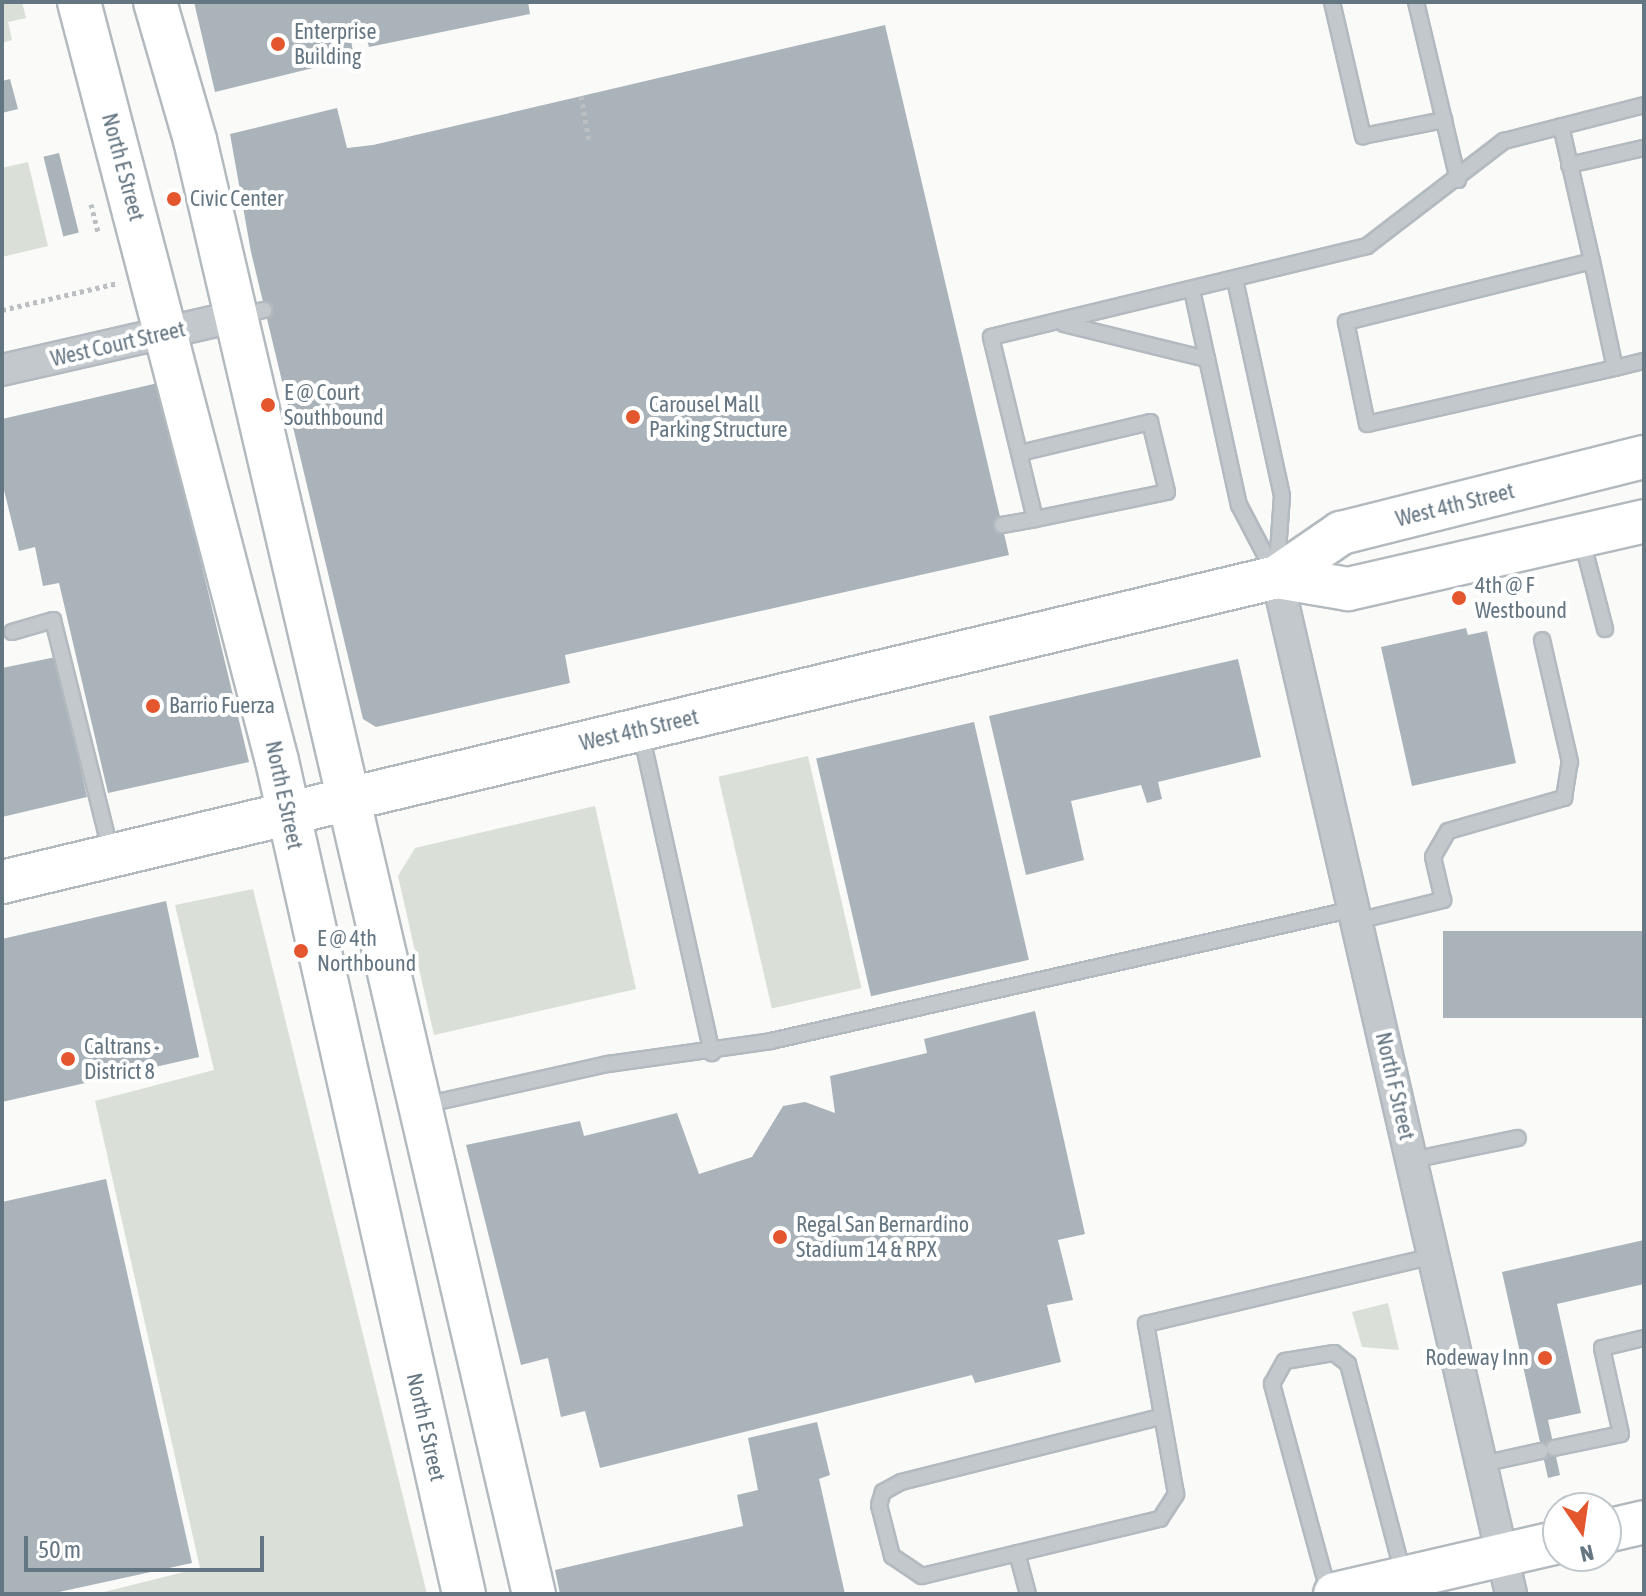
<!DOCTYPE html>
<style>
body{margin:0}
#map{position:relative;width:1646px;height:1596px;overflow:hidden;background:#fafaf8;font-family:"Asap Condensed",sans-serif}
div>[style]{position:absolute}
.green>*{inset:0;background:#dadfd7;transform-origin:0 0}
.building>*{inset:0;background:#aab3b9;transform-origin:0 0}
.path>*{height:5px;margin-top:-2.5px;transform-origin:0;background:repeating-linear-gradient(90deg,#bbbfc2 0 4px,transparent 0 8px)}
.roads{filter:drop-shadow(2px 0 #b3babf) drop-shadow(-2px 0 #b3babf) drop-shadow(0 2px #b3babf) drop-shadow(0 -2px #b3babf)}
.service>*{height:14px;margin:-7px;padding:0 7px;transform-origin:7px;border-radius:7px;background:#c3c8cc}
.minor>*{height:30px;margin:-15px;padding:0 15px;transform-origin:15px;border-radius:15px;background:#c3c8cc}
.secondary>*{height:42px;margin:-21px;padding:0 21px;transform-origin:21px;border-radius:21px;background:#fff}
.dots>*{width:22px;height:22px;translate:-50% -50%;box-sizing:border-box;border:4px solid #fff;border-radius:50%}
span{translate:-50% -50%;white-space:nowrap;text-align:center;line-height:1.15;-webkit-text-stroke:8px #fff;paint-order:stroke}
.poi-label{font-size:22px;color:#657683}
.left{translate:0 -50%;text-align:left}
.right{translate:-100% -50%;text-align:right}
.street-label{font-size:22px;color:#657683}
.frame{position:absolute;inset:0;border:4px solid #657683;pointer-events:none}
.north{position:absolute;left:1542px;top:1492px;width:80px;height:80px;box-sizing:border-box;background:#fff;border:2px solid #c1c8cd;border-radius:50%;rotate:167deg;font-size:22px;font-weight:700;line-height:32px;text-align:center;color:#657683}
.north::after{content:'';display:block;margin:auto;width:28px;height:36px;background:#e4572e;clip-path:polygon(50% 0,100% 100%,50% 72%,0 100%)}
.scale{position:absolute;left:24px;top:1536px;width:240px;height:36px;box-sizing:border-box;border:4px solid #657683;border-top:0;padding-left:10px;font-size:24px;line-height:28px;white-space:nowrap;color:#657683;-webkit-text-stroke:6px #fff;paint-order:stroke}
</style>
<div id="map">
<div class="green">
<i style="clip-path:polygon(2px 2px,22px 2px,26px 18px,8px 22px,12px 40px,2px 43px)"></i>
<i style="clip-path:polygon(28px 162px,48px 246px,2px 257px,2px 168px)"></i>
<i style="left:808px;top:756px;width:238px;height:92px;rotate:77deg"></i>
<i style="clip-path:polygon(595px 806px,636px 989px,434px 1035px,398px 876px,415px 848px)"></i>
<i style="clip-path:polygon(253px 889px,427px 1594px,96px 1594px,200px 1568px,95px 1101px,214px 1070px,175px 905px)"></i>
<i style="clip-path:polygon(1388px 1303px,1399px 1350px,1362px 1347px,1352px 1312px)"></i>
</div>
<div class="building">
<i style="clip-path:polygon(194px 2px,528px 2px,530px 14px,369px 47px,366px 35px,351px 40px,354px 58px,215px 92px)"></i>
<i style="clip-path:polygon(885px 25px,1009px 555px,565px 655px,570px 683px,376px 727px,363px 719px,251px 252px,230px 134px,337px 108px,347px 148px,373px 145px)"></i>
<i style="clip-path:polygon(10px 79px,18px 109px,2px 113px,2px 81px)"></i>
<i style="left:59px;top:153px;width:82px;height:16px;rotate:76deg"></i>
<i style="clip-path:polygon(158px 383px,249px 762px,108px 793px,59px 583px,43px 586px,35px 547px,19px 551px,2px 482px,2px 419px)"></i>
<i style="clip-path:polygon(1466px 628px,1468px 635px,1487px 631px,1516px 763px,1412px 786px,1381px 647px)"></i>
<i style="clip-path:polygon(56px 657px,87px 797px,2px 817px,2px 668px)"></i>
<i style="clip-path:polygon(1238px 659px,1261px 757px,1158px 782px,1162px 799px,1147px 803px,1141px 785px,1071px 801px,1084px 860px,1026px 875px,989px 716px)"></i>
<i style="left:974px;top:722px;width:244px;height:162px;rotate:77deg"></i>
<i style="clip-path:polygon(166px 901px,199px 1057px,2px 1102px,2px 939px)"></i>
<i style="left:1644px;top:931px;width:87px;height:201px;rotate:90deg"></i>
<i style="clip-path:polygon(1035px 1011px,1085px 1234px,1058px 1240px,1073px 1300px,1047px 1305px,1061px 1362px,975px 1383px,972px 1375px,600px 1468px,585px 1411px,561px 1417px,548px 1358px,521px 1365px,466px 1145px,580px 1121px,584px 1136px,677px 1113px,699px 1174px,752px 1157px,783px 1106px,805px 1102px,835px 1113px,830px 1076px,927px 1053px,924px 1039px)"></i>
<i style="clip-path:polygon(106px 1179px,192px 1563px,50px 1594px,2px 1594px,2px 1202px)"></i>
<i style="clip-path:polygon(1644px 1240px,1644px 1284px,1557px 1304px,1581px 1413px,1548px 1420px,1560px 1475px,1548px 1478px,1502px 1272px)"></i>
<i style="clip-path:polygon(817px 1422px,830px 1475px,819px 1479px,845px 1594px,560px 1594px,555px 1570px,743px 1526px,737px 1495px,758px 1490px,748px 1438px)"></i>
</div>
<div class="path">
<i style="left:581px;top:96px;width:45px;rotate:79.7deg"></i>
<i style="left:91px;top:204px;width:30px;rotate:76deg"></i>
<i style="left:2px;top:310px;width:119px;rotate:-13.1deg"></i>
</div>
<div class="roads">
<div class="service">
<i style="left:1332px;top:2px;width:138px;rotate:77deg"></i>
<i style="left:1363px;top:136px;width:83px;rotate:-11.2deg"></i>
<i style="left:1416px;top:2px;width:183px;rotate:76.7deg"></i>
<i style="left:1561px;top:126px;width:139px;rotate:77.1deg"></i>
<i style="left:1592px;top:261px;width:109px;rotate:77.9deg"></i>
<i style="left:1615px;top:368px;width:254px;rotate:167.3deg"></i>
<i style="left:1367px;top:424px;width:104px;rotate:-101.6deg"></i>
<i style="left:1346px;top:322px;width:253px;rotate:-13.9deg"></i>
<i style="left:1569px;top:165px;width:77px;rotate:-12.8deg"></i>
<i style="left:1235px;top:280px;width:221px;rotate:77.7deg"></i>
<i style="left:1282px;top:496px;width:70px;rotate:94.1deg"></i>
<i style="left:1192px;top:290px;width:220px;rotate:77.7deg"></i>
<i style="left:1239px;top:505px;width:76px;rotate:62.4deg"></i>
<i style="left:238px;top:316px;width:27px;rotate:-13deg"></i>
<i style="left:1064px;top:324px;width:147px;rotate:13.8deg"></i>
<i style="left:1615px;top:368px;width:30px;rotate:-14deg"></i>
<i style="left:1020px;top:453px;width:134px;rotate:-13.4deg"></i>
<i style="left:1150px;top:422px;width:72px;rotate:76.3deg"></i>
<i style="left:1167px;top:492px;width:135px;rotate:168.4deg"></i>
<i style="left:1035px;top:519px;width:187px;rotate:-103.6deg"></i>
<i style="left:991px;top:337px;width:387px;rotate:-13.6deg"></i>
<i style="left:1367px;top:246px;width:173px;rotate:-37.5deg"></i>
<i style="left:1504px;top:141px;width:145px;rotate:-14.4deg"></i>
<i style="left:1002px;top:525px;width:34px;rotate:-10deg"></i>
<i style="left:1582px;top:540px;width:92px;rotate:75.5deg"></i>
<i style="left:12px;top:632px;width:43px;rotate:-16.3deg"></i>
<i style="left:53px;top:620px;width:239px;rotate:76deg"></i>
<i style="left:641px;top:733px;width:328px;rotate:77.5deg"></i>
<i style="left:1357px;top:921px;width:89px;rotate:-13.7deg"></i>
<i style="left:1443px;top:900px;width:44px;rotate:-103.1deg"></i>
<i style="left:1433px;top:857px;width:30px;rotate:-60deg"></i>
<i style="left:1448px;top:831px;width:121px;rotate:-15.9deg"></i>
<i style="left:1564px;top:798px;width:36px;rotate:-81deg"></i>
<i style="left:1570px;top:762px;width:125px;rotate:-102.9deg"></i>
<i style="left:424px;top:1105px;width:189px;rotate:-12.6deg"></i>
<i style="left:608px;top:1064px;width:165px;rotate:-8deg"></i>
<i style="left:771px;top:1041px;width:598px;rotate:-12.76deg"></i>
<i style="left:1412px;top:1160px;width:108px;rotate:-11.7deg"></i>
<i style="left:1160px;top:1417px;width:267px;rotate:165.9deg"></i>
<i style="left:901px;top:1482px;width:21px;rotate:151deg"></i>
<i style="left:883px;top:1492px;width:14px;rotate:107deg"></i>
<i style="left:879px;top:1505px;width:53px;rotate:75.7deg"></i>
<i style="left:892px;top:1556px;width:36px;rotate:34deg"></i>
<i style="left:922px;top:1576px;width:245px;rotate:-13.5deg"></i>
<i style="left:1160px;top:1519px;width:30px;rotate:-57deg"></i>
<i style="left:1176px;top:1494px;width:173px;rotate:-100deg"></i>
<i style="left:1146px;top:1324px;width:296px;rotate:-13.3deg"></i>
<i style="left:1554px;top:1448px;width:68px;rotate:-11.8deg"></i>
<i style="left:1621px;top:1434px;width:88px;rotate:-102.5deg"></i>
<i style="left:1602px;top:1348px;width:43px;rotate:-13.4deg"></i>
<i style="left:1482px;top:1464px;width:60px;rotate:-12.4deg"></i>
<i style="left:1017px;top:1553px;width:42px;rotate:75deg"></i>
<i style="left:1329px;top:1594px;width:218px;rotate:-105.2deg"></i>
<i style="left:1272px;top:1384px;width:26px;rotate:-61deg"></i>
<i style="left:1285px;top:1361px;width:50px;rotate:-9.3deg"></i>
<i style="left:1334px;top:1353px;width:18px;rotate:38deg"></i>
<i style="left:1348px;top:1364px;width:216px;rotate:75.3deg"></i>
</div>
<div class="minor">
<i style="left:2px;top:370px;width:238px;rotate:-12.9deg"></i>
<i style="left:1277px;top:577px;width:1044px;rotate:77.04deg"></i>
</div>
<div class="secondary">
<i style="left:79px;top:2px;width:784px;rotate:75.38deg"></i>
<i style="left:277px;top:761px;width:854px;rotate:77.35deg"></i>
<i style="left:155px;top:2px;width:144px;rotate:73.8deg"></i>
<i style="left:195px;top:140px;width:1493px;rotate:76.88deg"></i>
<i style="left:1277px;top:577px;width:72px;rotate:9.6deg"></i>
<i style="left:1348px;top:589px;width:304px;rotate:-12.9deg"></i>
<i style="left:2px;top:882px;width:1311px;rotate:-13.45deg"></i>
<i style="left:1277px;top:577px;width:78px;rotate:-34.5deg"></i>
<i style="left:1341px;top:533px;width:312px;rotate:-14.1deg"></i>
<i style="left:1606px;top:1531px;width:39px;rotate:-13deg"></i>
<i style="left:1335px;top:1594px;width:229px;rotate:-13.1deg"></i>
</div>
</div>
<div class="dots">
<i style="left:278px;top:44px;background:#e4572e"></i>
<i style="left:174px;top:199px;background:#e4572e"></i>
<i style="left:268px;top:405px;background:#e4572e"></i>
<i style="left:633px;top:417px;background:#e4572e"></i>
<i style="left:1459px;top:598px;background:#e4572e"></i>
<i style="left:153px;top:706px;background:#e4572e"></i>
<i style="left:301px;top:951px;background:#e4572e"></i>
<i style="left:68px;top:1059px;background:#e4572e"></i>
<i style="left:780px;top:1237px;background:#e4572e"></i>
<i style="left:1545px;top:1358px;background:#e4572e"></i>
</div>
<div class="poi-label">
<span class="left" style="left:294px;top:44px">Enterprise<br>Building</span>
<span class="left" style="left:190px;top:199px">Civic Center</span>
<span class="left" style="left:284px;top:405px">E @ Court<br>Southbound</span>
<span class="left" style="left:649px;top:417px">Carousel Mall<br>Parking Structure</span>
<span class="left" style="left:1475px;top:598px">4th @ F<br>Westbound</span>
<span class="left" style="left:169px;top:706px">Barrio Fuerza</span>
<span class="left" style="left:317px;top:951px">E @ 4th<br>Northbound</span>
<span class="left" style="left:84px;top:1059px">Caltrans -<br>District 8</span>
<span class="left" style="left:796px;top:1237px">Regal San Bernardino<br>Stadium 14 &amp; RPX</span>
<span class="right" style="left:1529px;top:1358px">Rodeway Inn</span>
</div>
<div class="street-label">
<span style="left:123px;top:167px;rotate:75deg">North E Street</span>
<span style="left:118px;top:344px;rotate:-13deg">West Court Street</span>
<span style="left:1455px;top:505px;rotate:-14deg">West 4th Street</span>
<span style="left:639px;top:730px;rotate:-13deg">West 4th Street</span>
<span style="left:284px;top:795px;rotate:78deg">North E Street</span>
<span style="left:1395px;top:1086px;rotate:77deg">North F Street</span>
<span style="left:426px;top:1427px;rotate:77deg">North E Street</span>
</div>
<div class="frame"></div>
<div class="north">N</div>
<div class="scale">50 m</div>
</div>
